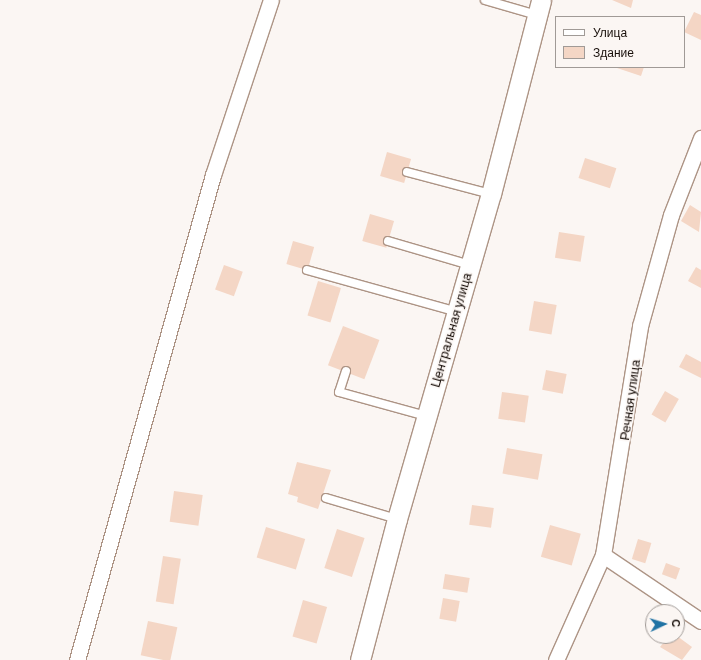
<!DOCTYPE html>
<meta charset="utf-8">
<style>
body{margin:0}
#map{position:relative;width:701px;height:660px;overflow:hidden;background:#fbf6f3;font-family:Barlow,sans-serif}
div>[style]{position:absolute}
.building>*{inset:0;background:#f4d6c5;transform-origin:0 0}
.roads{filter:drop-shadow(1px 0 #ad9485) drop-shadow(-1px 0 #ad9485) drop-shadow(0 1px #ad9485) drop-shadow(0 -1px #ad9485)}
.service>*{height:8px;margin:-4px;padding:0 4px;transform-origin:4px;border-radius:4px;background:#fff}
.minor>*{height:15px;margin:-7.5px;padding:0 7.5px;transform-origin:7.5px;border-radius:7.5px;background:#fff}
.tertiary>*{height:19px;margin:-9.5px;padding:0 9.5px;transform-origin:9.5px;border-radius:9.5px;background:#fff}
span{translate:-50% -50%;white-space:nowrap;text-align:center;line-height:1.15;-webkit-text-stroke:3px #fbf6f3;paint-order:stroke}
.street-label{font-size:13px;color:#180f0a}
.legend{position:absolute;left:555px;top:16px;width:130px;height:52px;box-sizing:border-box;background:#fbf6f3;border:1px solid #a09a96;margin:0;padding:5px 7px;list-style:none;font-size:12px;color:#180f0a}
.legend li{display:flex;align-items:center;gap:8px;height:20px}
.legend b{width:20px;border:1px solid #a09a96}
.north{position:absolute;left:645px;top:604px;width:40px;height:40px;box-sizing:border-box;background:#fbf6f3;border:1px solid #a09a96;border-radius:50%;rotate:86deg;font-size:11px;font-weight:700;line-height:16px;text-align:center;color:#180f0a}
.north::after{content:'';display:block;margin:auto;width:14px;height:18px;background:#2173a4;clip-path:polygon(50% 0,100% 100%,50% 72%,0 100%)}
</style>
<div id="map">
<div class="building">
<i style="clip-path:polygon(612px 0,633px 0,631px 8px)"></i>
<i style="clip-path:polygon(694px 12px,701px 15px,701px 40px,684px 32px)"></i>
<i style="clip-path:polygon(614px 67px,644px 67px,641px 76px)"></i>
<i style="left:387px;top:152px;width:25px;height:25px;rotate:16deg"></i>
<i style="left:585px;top:158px;width:33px;height:21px;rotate:18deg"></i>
<i style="clip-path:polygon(690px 205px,701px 212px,699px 232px,681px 221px)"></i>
<i style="left:370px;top:214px;width:25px;height:28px;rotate:16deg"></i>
<i style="left:559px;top:232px;width:26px;height:26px;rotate:9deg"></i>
<i style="left:293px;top:241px;width:22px;height:24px;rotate:16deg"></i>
<i style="left:224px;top:265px;width:20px;height:26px;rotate:20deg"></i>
<i style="clip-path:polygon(696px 267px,701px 270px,701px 288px,688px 281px)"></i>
<i style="left:318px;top:281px;width:24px;height:36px;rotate:17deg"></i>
<i style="left:534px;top:301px;width:23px;height:30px;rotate:10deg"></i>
<i style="left:343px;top:326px;width:39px;height:42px;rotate:21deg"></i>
<i style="clip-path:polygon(686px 354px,701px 362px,701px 378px,679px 367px)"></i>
<i style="left:546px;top:370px;width:21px;height:20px;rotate:11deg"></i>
<i style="left:665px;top:391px;width:16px;height:27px;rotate:30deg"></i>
<i style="left:502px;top:392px;width:27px;height:27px;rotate:8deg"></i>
<i style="left:507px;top:448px;width:36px;height:26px;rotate:10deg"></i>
<i style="clip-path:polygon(297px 462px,331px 470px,318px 509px,297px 502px,298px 497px,288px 494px)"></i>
<i style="left:174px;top:491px;width:29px;height:31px;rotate:8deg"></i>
<i style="left:472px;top:505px;width:22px;height:20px;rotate:8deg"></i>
<i style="left:550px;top:525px;width:32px;height:33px;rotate:16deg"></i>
<i style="left:266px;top:527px;width:41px;height:32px;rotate:17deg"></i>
<i style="left:337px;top:529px;width:29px;height:41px;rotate:18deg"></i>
<i style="left:638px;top:539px;width:14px;height:21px;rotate:17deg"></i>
<i style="left:163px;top:556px;width:18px;height:46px;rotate:9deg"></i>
<i style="left:666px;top:563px;width:15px;height:12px;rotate:20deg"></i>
<i style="left:445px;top:574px;width:25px;height:15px;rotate:9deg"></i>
<i style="left:443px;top:598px;width:17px;height:21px;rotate:10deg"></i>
<i style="left:303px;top:600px;width:25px;height:38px;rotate:16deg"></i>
<i style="left:148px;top:621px;width:30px;height:35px;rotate:12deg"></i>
<i style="clip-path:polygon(669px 636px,677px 636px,692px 647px,682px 660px,660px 647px)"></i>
</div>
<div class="roads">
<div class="service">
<i style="left:485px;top:0;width:54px;rotate:16.1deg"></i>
<i style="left:407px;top:172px;width:87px;rotate:14.7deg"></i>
<i style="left:388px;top:241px;width:85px;rotate:16.3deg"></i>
<i style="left:307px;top:270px;width:156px;rotate:15.6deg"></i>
<i style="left:346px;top:371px;width:22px;rotate:108deg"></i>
<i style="left:339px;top:392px;width:90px;rotate:15.4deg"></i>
<i style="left:326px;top:498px;width:74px;rotate:16.5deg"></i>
</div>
<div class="minor">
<i style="left:603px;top:555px;width:118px;rotate:34deg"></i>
<i style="left:77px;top:660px;width:504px;rotate:-74.34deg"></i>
<i style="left:213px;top:175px;width:184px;rotate:-71.7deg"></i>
<i style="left:556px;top:660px;width:115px;rotate:-65.9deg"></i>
<i style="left:603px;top:555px;width:232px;rotate:-80.8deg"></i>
<i style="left:640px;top:326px;width:115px;rotate:-74.4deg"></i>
<i style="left:671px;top:215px;width:83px;rotate:-68.7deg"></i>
</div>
<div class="tertiary">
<i style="left:360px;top:660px;width:146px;rotate:-75.3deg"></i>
<i style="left:397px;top:519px;width:338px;rotate:-73.9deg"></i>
<i style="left:491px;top:194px;width:200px;rotate:-75.5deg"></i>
</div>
</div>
<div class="street-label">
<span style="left:451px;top:330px;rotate:-74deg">Центральная улица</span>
<span style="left:630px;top:400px;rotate:-82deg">Речная улица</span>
</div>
<ul class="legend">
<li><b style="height:5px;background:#fff"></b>Улица</li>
<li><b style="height:11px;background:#f4d6c5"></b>Здание</li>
</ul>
<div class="north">С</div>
</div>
